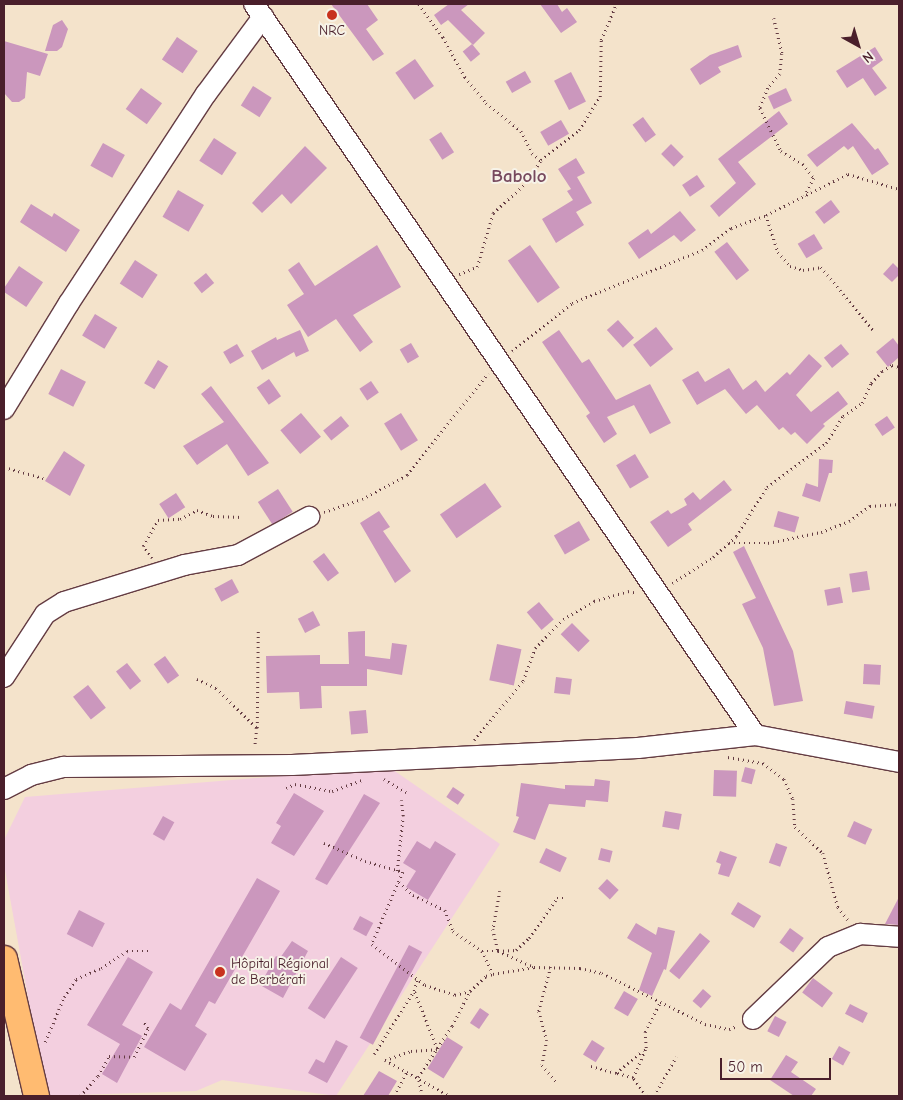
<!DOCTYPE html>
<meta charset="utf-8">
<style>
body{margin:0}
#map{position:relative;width:903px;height:1100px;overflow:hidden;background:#f4e3cb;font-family:"Comic Neue",sans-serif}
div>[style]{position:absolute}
.built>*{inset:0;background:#f3cfdf}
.building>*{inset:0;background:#cb97bd;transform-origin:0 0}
.path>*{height:2.5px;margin-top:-1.25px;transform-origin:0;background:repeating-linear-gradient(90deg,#643c43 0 1px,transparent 0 5px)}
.roads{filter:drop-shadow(1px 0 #643c43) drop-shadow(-1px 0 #643c43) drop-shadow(0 1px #643c43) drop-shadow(0 -1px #643c43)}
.minor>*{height:20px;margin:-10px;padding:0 10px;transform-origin:10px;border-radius:10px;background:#fff}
.major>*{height:25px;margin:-12.5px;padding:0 12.5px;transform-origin:12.5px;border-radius:12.5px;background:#ffbb71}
.dots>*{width:14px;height:14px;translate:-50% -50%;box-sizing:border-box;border:2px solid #f7f3e8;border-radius:50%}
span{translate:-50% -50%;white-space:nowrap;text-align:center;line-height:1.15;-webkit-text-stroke:4px #f7f3e8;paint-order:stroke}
.poi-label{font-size:14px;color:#4a1f2b}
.left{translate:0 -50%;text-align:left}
.district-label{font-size:19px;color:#77495e;font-weight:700}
.frame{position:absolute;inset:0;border:5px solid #4a1f2b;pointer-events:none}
.north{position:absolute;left:833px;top:20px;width:50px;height:50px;-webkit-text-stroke:4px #f7f3e8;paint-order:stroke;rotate:141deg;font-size:14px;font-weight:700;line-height:20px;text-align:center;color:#4a1f2b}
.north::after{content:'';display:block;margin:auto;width:18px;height:22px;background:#4a1f2b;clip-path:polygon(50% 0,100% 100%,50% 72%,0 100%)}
.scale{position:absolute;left:720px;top:1058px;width:111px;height:22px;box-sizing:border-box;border:2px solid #4a1f2b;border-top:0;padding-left:6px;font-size:15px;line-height:18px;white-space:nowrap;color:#4a1f2b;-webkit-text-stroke:4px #f7f3e8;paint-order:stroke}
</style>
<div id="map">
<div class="built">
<i style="clip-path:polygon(389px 767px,500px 844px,336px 1096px,222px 1080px,196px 1091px,46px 1096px,4px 865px,4px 840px,25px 797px)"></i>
</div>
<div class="building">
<i style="clip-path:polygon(331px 4px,367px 4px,378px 20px,366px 29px,384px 54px,373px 61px)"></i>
<i style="clip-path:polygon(449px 4px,469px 4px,461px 10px,485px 33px,473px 45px,448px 20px,441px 25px,434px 15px)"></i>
<i style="clip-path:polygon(540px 4px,557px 4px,562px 12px,567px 8px,577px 22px,561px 33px)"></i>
<i style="clip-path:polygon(62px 20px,68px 29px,62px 47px,57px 51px,45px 51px,53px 25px)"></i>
<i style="left:177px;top:37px;width:25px;height:27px;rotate:34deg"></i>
<i style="clip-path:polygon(4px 41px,48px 54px,40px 76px,27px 72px,25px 98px,19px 102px,12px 102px,4px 93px)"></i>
<i style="left:472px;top:44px;width:13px;height:12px;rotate:51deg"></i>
<i style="clip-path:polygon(738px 45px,742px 57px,718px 67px,721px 72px,700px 85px,690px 69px,710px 55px)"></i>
<i style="clip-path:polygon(875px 47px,883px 60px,872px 68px,887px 88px,875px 96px,863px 78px,847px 88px,836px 71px)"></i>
<i style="left:415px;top:59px;width:33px;height:24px;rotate:55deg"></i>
<i style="left:525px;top:71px;width:13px;height:22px;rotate:61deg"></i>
<i style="left:571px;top:72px;width:33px;height:19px;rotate:63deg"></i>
<i style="left:253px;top:86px;width:22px;height:23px;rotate:32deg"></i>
<i style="left:141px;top:88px;width:26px;height:26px;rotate:36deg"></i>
<i style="left:786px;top:88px;width:14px;height:20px;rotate:65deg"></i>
<i style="clip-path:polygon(779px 111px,788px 124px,738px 162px,756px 184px,719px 217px,710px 206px,736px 183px,718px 159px)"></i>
<i style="left:643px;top:117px;width:22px;height:13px;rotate:54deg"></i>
<i style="left:561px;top:120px;width:16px;height:24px;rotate:60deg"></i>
<i style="clip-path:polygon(852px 123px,875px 150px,878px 148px,889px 164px,872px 175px,853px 146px,848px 150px,844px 146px,817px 167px,807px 155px)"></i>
<i style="left:441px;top:132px;width:24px;height:14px;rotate:57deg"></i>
<i style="left:214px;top:138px;width:27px;height:27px;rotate:33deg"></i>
<i style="left:103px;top:143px;width:25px;height:26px;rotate:29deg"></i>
<i style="left:671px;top:144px;width:18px;height:14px;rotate:45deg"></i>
<i style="clip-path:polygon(305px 146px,327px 168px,291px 204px,282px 194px,262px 213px,252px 203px)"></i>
<i style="clip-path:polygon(576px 158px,585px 173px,577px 177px,592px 203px,576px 212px,584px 225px,556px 243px,542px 219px,573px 200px,567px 191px,571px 189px,558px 169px)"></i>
<i style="left:697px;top:175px;width:14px;height:18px;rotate:56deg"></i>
<i style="left:178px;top:190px;width:30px;height:31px;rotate:30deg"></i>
<i style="left:831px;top:200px;width:15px;height:20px;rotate:53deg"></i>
<i style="clip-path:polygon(31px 204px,52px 217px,54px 213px,80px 230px,66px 252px,20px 222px)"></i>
<i style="clip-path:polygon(680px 211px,696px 230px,681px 242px,674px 235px,639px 259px,628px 243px,648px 229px,651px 234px)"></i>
<i style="left:814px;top:234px;width:17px;height:19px;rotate:59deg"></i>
<i style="left:727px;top:242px;width:36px;height:16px;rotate:52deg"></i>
<i style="clip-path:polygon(377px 245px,401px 287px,353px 315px,373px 342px,360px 352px,336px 319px,308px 337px,287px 305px,304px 294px,288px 270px,299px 262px,315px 286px)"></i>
<i style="left:530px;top:245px;width:52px;height:27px;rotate:55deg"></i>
<i style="left:135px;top:260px;width:27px;height:28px;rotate:33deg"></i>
<i style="clip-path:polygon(893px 263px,899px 269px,899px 275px,892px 282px,883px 274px)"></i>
<i style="left:19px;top:266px;width:29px;height:30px;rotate:34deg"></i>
<i style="left:206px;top:273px;width:13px;height:16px;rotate:51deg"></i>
<i style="left:95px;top:314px;width:26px;height:25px;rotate:31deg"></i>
<i style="left:618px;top:320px;width:24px;height:15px;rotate:48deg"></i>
<i style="left:656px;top:327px;width:28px;height:29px;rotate:52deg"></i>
<i style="clip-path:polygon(300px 330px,309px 351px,296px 357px,294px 352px,262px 370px,251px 351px,276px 337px,277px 340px)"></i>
<i style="clip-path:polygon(559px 330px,582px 363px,589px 359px,616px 400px,650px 384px,671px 423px,650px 434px,634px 405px,607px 417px,617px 434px,604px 443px,586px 416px,590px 413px,542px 342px)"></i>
<i style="clip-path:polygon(893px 338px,899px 346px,899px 357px,888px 367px,876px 352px)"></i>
<i style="left:411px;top:343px;width:16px;height:13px;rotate:60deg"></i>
<i style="left:237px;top:344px;width:14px;height:16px;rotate:60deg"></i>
<i style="left:841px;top:344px;width:13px;height:22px;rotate:51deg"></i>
<i style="clip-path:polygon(809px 354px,822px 366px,796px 395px,811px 412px,838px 391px,848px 404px,823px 424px,825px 426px,807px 444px,795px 432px,791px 435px,783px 427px,779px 430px,757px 405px,746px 414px,725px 389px,697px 405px,682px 380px,698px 371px,705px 382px,729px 368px,743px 390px,756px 380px,765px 392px,787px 372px,790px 375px)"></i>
<i style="left:158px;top:360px;width:12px;height:27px;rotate:31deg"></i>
<i style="left:61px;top:369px;width:28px;height:28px;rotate:27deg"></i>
<i style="left:269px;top:379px;width:21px;height:15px;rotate:55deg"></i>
<i style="left:371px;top:381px;width:14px;height:14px;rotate:56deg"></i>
<i style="clip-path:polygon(211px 386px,269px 463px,248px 476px,227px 444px,197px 465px,183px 446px,224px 422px,201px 394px)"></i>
<i style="left:301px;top:413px;width:31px;height:27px;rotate:50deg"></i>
<i style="left:401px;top:413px;width:32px;height:20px;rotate:58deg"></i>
<i style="left:341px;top:416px;width:13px;height:23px;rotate:51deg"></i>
<i style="left:887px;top:416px;width:14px;height:15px;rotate:56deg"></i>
<i style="clip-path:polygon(64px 451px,85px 465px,70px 496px,45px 481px)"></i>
<i style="left:635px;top:454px;width:27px;height:22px;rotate:59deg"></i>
<i style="clip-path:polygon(819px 459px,833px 460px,832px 473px,829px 473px,820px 502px,802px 496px,806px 483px,818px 487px)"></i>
<i style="clip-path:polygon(724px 480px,732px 490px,688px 524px,692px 530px,668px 547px,650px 522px,668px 510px,671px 514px,687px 505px,684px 499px,693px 492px,700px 500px)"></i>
<i style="left:485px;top:483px;width:29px;height:55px;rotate:55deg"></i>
<i style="left:278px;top:489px;width:27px;height:24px;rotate:57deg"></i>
<i style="left:176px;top:493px;width:17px;height:20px;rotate:57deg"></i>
<i style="clip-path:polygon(379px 511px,390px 527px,383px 531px,411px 571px,395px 583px,360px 523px)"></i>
<i style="left:778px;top:511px;width:22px;height:16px;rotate:16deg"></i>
<i style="left:579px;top:521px;width:22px;height:29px;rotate:60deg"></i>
<i style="clip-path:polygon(744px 546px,793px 651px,803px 701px,774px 706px,763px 648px,742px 604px,756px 598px,733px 552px)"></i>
<i style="left:324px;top:553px;width:25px;height:14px;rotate:53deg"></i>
<i style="left:867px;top:571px;width:19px;height:18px;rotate:81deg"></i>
<i style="left:232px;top:579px;width:15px;height:20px;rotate:62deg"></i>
<i style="left:840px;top:587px;width:16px;height:16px;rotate:79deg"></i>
<i style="left:539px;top:602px;width:23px;height:16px;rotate:50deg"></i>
<i style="left:313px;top:611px;width:16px;height:17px;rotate:63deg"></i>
<i style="left:572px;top:623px;width:25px;height:16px;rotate:45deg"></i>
<i style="clip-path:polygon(365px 631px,365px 656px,390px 659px,392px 643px,407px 645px,402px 675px,367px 669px,367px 686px,321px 686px,322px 708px,300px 709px,299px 692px,267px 693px,266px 656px,320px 655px,320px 664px,349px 664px,348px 632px)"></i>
<i style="left:497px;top:644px;width:25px;height:37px;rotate:12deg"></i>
<i style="left:165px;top:656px;width:24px;height:14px;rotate:54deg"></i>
<i style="left:127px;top:663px;width:23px;height:14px;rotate:52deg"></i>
<i style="left:864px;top:664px;width:17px;height:20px;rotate:3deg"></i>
<i style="left:556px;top:677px;width:16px;height:16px;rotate:7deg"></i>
<i style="left:88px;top:685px;width:29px;height:19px;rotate:52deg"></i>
<i style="left:846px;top:701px;width:29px;height:13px;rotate:10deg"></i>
<i style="left:366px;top:710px;width:23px;height:17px;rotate:85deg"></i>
<i style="left:745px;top:767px;width:11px;height:15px;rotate:15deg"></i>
<i style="left:714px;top:770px;width:23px;height:26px;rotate:2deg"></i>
<i style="clip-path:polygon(595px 779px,610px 781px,608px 802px,586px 800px,585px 807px,549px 804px,535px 840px,513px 832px,519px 817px,516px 816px,521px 783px,565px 789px,565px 785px,594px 786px)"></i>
<i style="left:453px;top:787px;width:14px;height:12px;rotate:34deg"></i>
<i style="clip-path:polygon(294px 793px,324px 811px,294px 856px,271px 843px,281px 826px,276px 823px)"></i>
<i style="clip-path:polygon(364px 794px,380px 803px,327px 885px,315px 879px)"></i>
<i style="left:665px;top:811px;width:17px;height:16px;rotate:10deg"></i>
<i style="left:163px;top:816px;width:13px;height:21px;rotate:29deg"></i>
<i style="left:854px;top:821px;width:20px;height:17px;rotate:24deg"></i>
<i style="clip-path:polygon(417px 841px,430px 849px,435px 841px,456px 854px,428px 900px,406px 887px,416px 871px,403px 863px)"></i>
<i style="left:776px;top:843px;width:12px;height:21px;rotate:20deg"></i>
<i style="left:546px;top:848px;width:23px;height:16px;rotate:25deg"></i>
<i style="left:601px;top:848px;width:12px;height:12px;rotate:14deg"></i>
<i style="clip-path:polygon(720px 851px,737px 857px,729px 877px,718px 874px,721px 864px,716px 862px)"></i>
<i style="clip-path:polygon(257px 878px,280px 891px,215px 1004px,209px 1001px,195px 1026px,207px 1034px,185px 1071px,144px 1047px,170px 1003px,181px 1010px)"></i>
<i style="left:607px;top:879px;width:16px;height:13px;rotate:43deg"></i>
<i style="clip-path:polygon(899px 897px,899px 925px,885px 924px)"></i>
<i style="left:738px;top:902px;width:27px;height:14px;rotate:31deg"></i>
<i style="left:79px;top:910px;width:29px;height:27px;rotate:27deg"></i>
<i style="left:360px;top:916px;width:15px;height:15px;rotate:28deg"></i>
<i style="clip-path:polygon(636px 923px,656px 935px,658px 927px,675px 931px,666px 970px,664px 969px,652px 996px,639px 990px,652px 953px,627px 938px)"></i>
<i style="left:790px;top:928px;width:17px;height:18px;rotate:36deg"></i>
<i style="left:700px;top:933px;width:13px;height:49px;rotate:39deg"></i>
<i style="clip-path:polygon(292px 941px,308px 951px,283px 998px,260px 985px,276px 956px,280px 958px)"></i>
<i style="left:409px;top:945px;width:15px;height:105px;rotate:28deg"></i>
<i style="clip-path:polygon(128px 957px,153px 972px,122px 1025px,142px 1036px,117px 1083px,102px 1074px,120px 1044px,87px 1025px)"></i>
<i style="left:341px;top:957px;width:20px;height:61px;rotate:33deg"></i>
<i style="left:813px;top:978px;width:25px;height:18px;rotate:37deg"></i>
<i style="left:703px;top:989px;width:11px;height:16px;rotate:41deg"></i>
<i style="left:624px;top:991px;width:16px;height:20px;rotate:30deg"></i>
<i style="left:850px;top:1004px;width:20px;height:11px;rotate:27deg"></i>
<i style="left:480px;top:1008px;width:11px;height:18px;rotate:34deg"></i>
<i style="left:775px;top:1016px;width:13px;height:17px;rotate:27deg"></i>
<i style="left:447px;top:1037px;width:19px;height:37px;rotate:32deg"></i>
<i style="clip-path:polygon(336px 1040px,348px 1046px,327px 1083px,308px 1073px,316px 1059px,324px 1063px)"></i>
<i style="left:592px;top:1040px;width:15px;height:17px;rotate:32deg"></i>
<i style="left:839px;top:1046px;width:13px;height:15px;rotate:29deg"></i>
<i style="clip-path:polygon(786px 1055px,798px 1062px,791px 1072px,816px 1089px,811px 1096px,794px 1096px,770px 1080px)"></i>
<i style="clip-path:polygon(379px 1071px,397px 1081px,388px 1096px,363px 1096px)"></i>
</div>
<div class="path">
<i style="left:419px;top:4px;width:41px;rotate:54deg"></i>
<i style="left:443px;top:37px;width:46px;rotate:61.2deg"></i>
<i style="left:465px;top:77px;width:33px;rotate:51deg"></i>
<i style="left:486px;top:103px;width:45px;rotate:38.7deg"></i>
<i style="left:521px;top:131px;width:25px;rotate:63deg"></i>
<i style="left:532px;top:153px;width:11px;rotate:38deg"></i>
<i style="left:774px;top:18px;width:37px;rotate:77deg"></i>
<i style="left:782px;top:54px;width:20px;rotate:96deg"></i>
<i style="left:780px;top:74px;width:18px;rotate:131deg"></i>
<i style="left:768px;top:88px;width:22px;rotate:112deg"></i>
<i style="left:760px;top:108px;width:48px;rotate:64deg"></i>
<i style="left:781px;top:151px;width:26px;rotate:31deg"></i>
<i style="left:803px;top:164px;width:18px;rotate:52deg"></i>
<i style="left:814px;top:178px;width:20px;rotate:117deg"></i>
<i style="left:766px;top:215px;width:39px;rotate:72deg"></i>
<i style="left:778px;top:252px;width:18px;rotate:49deg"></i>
<i style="left:790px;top:266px;width:14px;rotate:17deg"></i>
<i style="left:803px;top:270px;width:18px;rotate:-9deg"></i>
<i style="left:821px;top:267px;width:83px;rotate:50.4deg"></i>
<i style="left:459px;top:274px;width:19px;rotate:-21deg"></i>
<i style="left:477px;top:267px;width:56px;rotate:-73.5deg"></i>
<i style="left:493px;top:213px;width:45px;rotate:-42.3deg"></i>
<i style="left:526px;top:183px;width:27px;rotate:-57deg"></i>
<i style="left:541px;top:160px;width:48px;rotate:-38.3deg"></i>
<i style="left:579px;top:130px;width:39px;rotate:-58deg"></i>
<i style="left:600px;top:97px;width:57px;rotate:-89deg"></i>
<i style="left:601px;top:40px;width:39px;rotate:-67deg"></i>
<i style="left:512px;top:351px;width:77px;rotate:-38.7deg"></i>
<i style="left:572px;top:303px;width:140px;rotate:-22.2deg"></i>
<i style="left:702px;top:250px;width:36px;rotate:-37deg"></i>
<i style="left:731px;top:228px;width:37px;rotate:-20deg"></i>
<i style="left:766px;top:215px;width:92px;rotate:-26.6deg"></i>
<i style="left:848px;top:174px;width:53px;rotate:16.4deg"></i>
<i style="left:4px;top:467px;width:41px;rotate:15.8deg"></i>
<i style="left:324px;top:512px;width:40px;rotate:-18.9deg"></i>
<i style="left:362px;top:499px;width:51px;rotate:-28.1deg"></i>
<i style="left:407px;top:475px;width:130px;rotate:-51.5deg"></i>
<i style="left:729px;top:543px;width:39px"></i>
<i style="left:768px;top:543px;width:54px;rotate:-11.7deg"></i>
<i style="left:821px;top:532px;width:30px;rotate:-21deg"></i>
<i style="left:849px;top:521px;width:26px;rotate:-36deg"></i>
<i style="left:870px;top:506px;width:29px;rotate:-4deg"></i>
<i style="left:152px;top:558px;width:15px;rotate:-127deg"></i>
<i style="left:143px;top:546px;width:30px;rotate:-60deg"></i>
<i style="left:158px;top:520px;width:22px;rotate:-3deg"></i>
<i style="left:180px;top:519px;width:19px;rotate:-28deg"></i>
<i style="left:197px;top:510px;width:17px;rotate:21deg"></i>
<i style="left:213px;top:516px;width:30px;rotate:2deg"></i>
<i style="left:672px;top:583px;width:49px;rotate:-32.4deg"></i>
<i style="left:713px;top:557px;width:31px;rotate:-42deg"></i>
<i style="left:736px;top:536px;width:58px;rotate:-57.7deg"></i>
<i style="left:767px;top:487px;width:74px;rotate:-36.7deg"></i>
<i style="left:826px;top:443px;width:32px;rotate:-58deg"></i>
<i style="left:843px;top:416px;width:23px;rotate:-34deg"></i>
<i style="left:862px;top:403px;width:22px;rotate:-66deg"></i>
<i style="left:871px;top:383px;width:16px;rotate:-47deg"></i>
<i style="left:882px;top:371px;width:12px;rotate:-31deg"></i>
<i style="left:892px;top:365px;width:7px;rotate:16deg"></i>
<i style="left:197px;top:679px;width:21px;rotate:25deg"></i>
<i style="left:216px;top:688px;width:57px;rotate:44.3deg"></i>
<i style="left:257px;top:728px;width:19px;rotate:96deg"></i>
<i style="left:257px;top:728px;width:100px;rotate:-89.4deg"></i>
<i style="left:474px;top:740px;width:77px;rotate:-50.3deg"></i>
<i style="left:523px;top:681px;width:35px;rotate:-70deg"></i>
<i style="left:535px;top:648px;width:40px;rotate:-46deg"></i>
<i style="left:563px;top:619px;width:36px;rotate:-30deg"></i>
<i style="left:594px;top:601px;width:35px;rotate:-16deg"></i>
<i style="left:628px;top:591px;width:9px;rotate:13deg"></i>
<i style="left:728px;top:757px;width:36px;rotate:10deg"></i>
<i style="left:763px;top:763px;width:26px;rotate:37deg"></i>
<i style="left:784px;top:779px;width:22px;rotate:66deg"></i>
<i style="left:793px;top:799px;width:28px;rotate:86deg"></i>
<i style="left:795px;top:827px;width:38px;rotate:43deg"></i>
<i style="left:823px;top:853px;width:56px;rotate:74.5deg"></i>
<i style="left:838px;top:907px;width:16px;rotate:52deg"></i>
<i style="left:384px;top:779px;width:26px;rotate:31deg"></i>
<i style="left:286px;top:788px;width:10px;rotate:-24deg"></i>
<i style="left:295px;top:784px;width:38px;rotate:11deg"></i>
<i style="left:332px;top:791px;width:33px;rotate:-20deg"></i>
<i style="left:324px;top:843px;width:45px;rotate:23.7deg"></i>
<i style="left:365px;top:861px;width:40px;rotate:16deg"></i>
<i style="left:403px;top:872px;width:78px;rotate:113.3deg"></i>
<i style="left:372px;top:944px;width:67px;rotate:37.7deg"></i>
<i style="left:425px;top:985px;width:32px;rotate:18deg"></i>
<i style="left:455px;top:995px;width:16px;rotate:-15deg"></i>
<i style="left:470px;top:991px;width:22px;rotate:-43deg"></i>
<i style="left:486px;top:976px;width:7px;rotate:-16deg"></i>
<i style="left:493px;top:974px;width:42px;rotate:-9.7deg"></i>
<i style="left:534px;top:967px;width:46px;rotate:1.2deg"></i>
<i style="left:580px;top:968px;width:23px;rotate:13deg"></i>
<i style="left:602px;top:973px;width:115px;rotate:26.3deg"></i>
<i style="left:705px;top:1024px;width:25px;rotate:12deg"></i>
<i style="left:729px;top:1029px;width:9px;rotate:-21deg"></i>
<i style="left:397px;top:871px;width:55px;rotate:-83.8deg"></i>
<i style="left:403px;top:816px;width:16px;rotate:-97deg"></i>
<i style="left:399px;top:882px;width:19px;rotate:43deg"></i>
<i style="left:413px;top:895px;width:35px;rotate:25deg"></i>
<i style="left:445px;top:910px;width:22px;rotate:69deg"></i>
<i style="left:453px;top:931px;width:35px;rotate:35deg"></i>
<i style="left:482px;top:951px;width:25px;rotate:64deg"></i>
<i style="left:500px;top:891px;width:39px;rotate:100deg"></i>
<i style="left:493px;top:929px;width:23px;rotate:77deg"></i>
<i style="left:498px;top:951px;width:18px;rotate:-3deg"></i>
<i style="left:516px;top:950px;width:18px;rotate:-43deg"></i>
<i style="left:529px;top:938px;width:49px;rotate:-55deg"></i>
<i style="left:557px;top:898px;width:7px"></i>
<i style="left:482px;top:951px;width:16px"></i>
<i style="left:498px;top:951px;width:37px;rotate:24deg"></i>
<i style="left:551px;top:967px;width:46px;rotate:105.3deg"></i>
<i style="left:539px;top:1011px;width:30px;rotate:75deg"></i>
<i style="left:547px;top:1040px;width:25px;rotate:101deg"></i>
<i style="left:542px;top:1065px;width:23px;rotate:50deg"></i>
<i style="left:45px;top:1042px;width:49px;rotate:-67.1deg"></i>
<i style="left:64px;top:997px;width:22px;rotate:-56deg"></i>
<i style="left:76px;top:979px;width:27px;rotate:-24deg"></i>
<i style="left:101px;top:968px;width:31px;rotate:-33deg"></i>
<i style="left:127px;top:951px;width:24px"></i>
<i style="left:374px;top:1054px;width:75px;rotate:-57.6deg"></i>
<i style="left:385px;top:1060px;width:28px;rotate:-19deg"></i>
<i style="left:411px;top:1051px;width:26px;rotate:-4deg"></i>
<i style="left:437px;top:1049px;width:62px;rotate:-111.6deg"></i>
<i style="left:414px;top:991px;width:12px;rotate:-76deg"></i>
<i style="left:385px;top:1060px;width:74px;rotate:29deg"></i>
<i style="left:591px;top:1066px;width:26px;rotate:16deg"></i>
<i style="left:633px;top:1078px;width:18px;rotate:-164deg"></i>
<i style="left:616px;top:1073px;width:35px;rotate:-40deg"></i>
<i style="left:80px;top:1096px;width:27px;rotate:-48deg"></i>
<i style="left:98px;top:1076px;width:23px;rotate:-61deg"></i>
<i style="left:109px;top:1056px;width:25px;rotate:2deg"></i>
<i style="left:134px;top:1057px;width:32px;rotate:-64deg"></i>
<i style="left:148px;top:1028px;width:9px;rotate:-126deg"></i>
<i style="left:394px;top:1096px;width:27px;rotate:-62deg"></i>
<i style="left:422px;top:1096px;width:19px;rotate:-102deg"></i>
<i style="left:418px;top:1077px;width:61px;rotate:-56.3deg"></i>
<i style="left:452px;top:1026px;width:39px;rotate:-63deg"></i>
<i style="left:646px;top:1096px;width:22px;rotate:-126deg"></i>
<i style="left:633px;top:1078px;width:33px;rotate:-67deg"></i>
<i style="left:646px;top:1048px;width:16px;rotate:-94deg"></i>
<i style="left:645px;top:1032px;width:33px;rotate:-63deg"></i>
<i style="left:654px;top:1096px;width:45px;rotate:-60.6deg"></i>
</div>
<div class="roads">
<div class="minor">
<i style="left:254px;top:4px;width:886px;rotate:55.57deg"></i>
<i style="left:4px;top:409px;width:124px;rotate:-58.5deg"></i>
<i style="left:69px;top:303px;width:250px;rotate:-56.8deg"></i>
<i style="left:206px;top:94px;width:96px;rotate:-53.5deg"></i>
<i style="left:4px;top:677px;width:75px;rotate:-56.9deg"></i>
<i style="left:45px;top:614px;width:22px;rotate:-32deg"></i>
<i style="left:64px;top:602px;width:126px;rotate:-17.1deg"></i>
<i style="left:184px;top:565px;width:55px;rotate:-10.5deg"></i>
<i style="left:238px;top:555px;width:81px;rotate:-28.2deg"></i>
<i style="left:4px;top:789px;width:30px;rotate:-27deg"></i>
<i style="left:31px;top:775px;width:34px;rotate:-14deg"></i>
<i style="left:64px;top:767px;width:228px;rotate:-0.5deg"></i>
<i style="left:292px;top:765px;width:346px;rotate:-2.8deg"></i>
<i style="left:638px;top:748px;width:118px;rotate:-6.3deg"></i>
<i style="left:755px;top:735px;width:147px;rotate:10.6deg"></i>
<i style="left:753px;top:1019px;width:104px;rotate:-43.8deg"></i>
<i style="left:828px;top:947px;width:35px;rotate:-22deg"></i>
<i style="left:860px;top:934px;width:39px;rotate:4deg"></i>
</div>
<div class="major">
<i style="left:4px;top:958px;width:142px;rotate:76.9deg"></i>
</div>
</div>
<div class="dots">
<i style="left:332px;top:15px;background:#c8321e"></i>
<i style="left:220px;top:972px;background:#c8321e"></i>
</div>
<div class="poi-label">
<span style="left:332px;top:31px">NRC</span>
<span class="left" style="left:231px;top:972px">Hôpital Régional<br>de Berbérati</span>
</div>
<div class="district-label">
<span style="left:519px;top:177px">Babolo</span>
</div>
<div class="frame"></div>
<div class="north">N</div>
<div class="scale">50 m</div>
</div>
